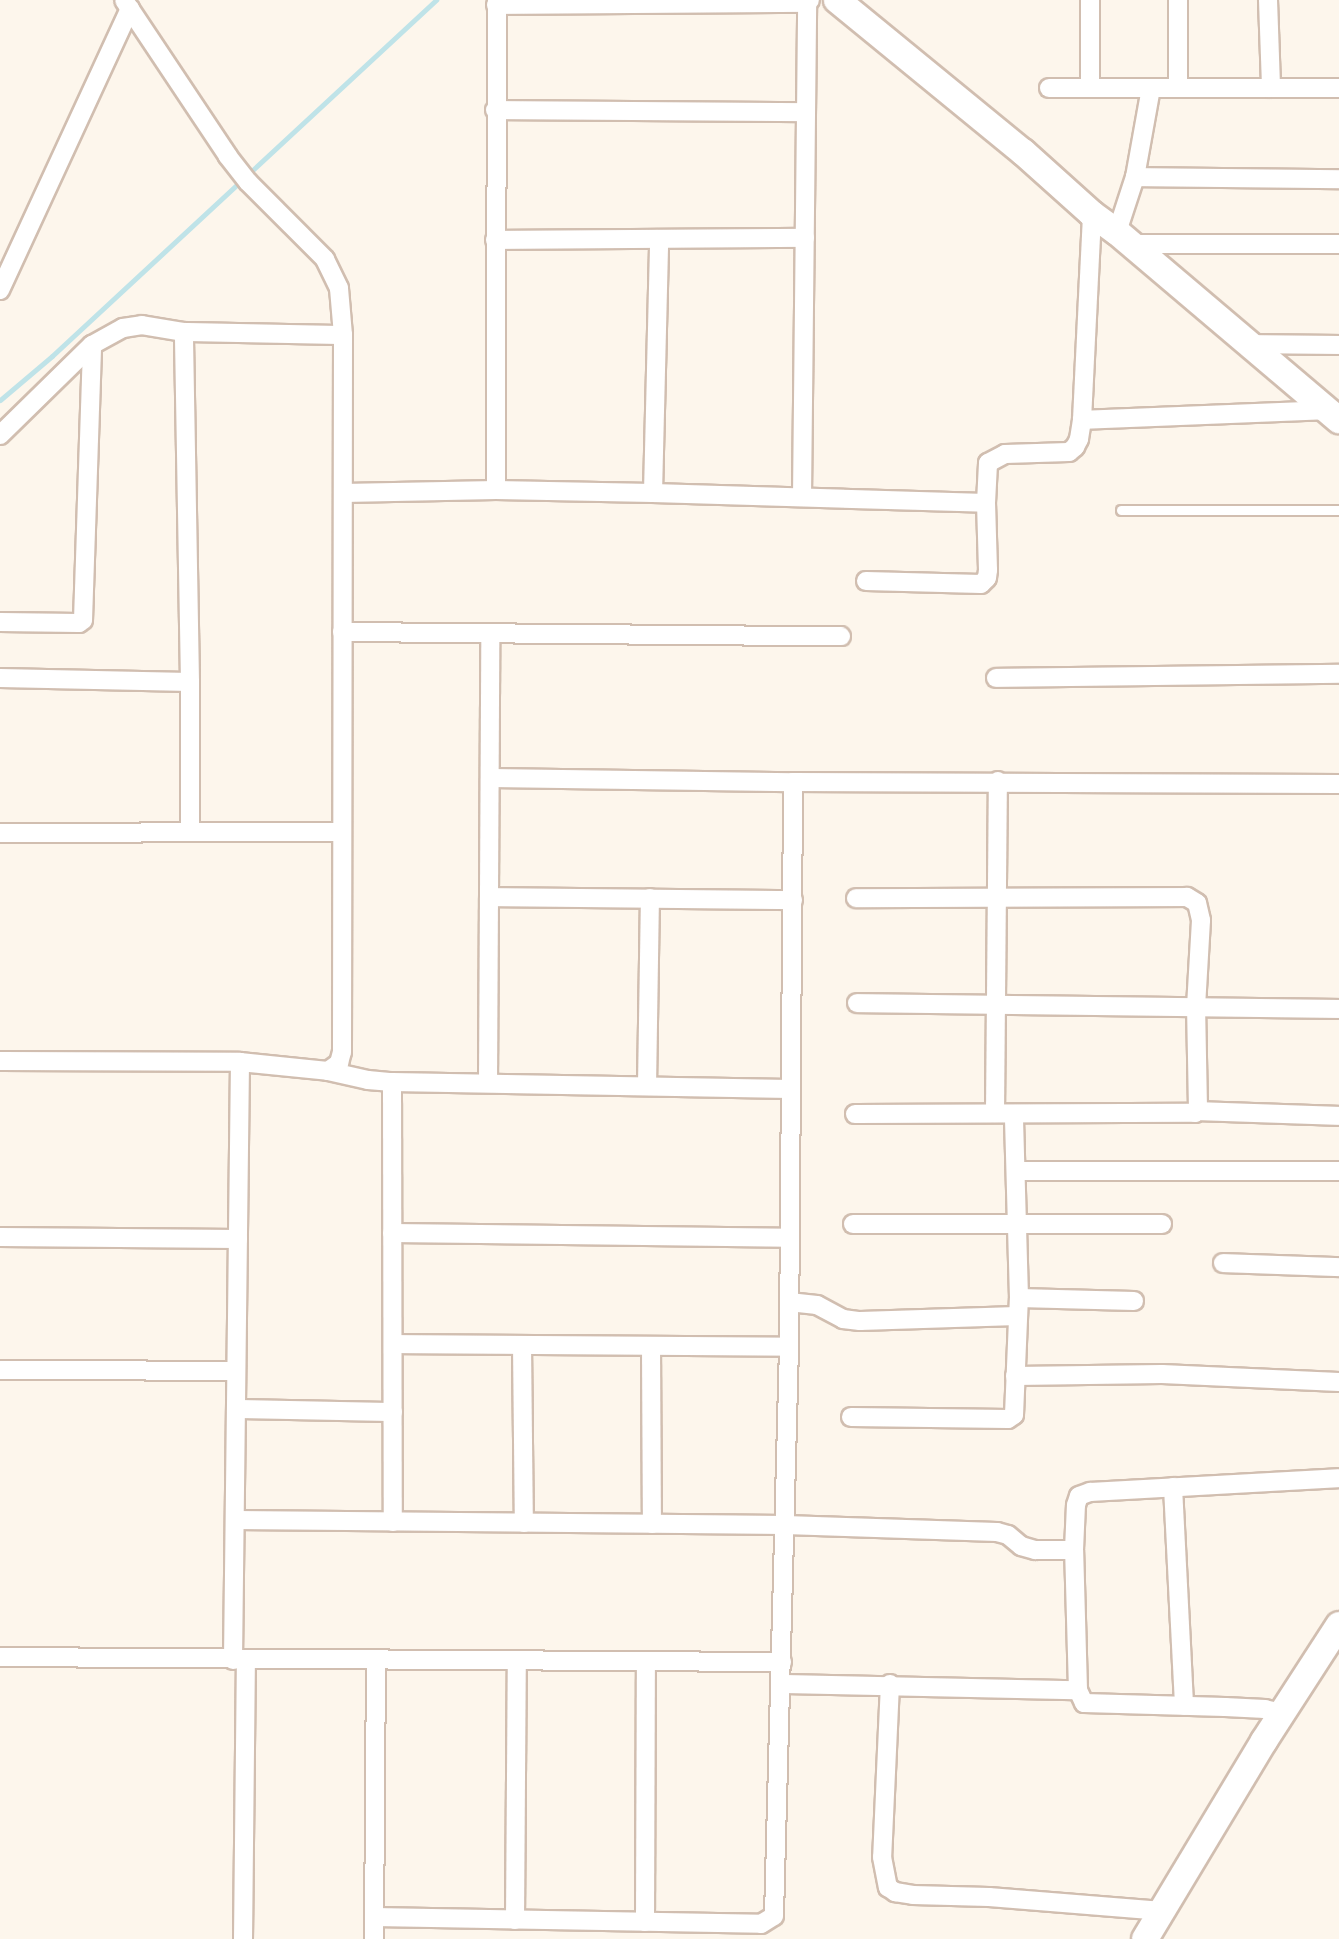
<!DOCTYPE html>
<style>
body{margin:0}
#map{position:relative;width:1339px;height:1939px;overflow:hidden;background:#fdf6ec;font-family:"Fira Sans",sans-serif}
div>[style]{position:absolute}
.stream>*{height:5px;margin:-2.5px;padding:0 2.5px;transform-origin:2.5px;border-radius:2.5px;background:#bfe3e8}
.roads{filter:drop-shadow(2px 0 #d1beb0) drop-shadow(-2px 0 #d1beb0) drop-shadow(0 2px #d1beb0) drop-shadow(0 -2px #d1beb0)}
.lane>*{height:9px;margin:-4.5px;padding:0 4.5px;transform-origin:4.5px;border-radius:4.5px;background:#fff}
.street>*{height:18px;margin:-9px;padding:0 9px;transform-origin:9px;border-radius:9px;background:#fff}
.secondary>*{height:26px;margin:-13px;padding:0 13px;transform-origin:13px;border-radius:13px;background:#fff}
span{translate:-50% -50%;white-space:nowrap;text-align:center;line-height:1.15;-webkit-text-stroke:4.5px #fffaf3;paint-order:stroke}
</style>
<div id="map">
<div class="stream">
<i style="left:0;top:400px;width:68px;rotate:-40.2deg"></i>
<i style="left:52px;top:356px;width:524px;rotate:-42.83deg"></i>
</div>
<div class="roads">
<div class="lane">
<i style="left:1121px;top:510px;width:218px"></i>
</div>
<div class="street">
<i style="left:1090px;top:0;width:88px;rotate:90deg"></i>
<i style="left:1268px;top:0;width:88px;rotate:88deg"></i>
<i style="left:496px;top:5px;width:311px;rotate:-0.4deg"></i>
<i style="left:1049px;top:88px;width:290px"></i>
<i style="left:1178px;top:88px;width:88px;rotate:-90deg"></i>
<i style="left:495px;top:110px;width:311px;rotate:0.4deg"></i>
<i style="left:1135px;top:177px;width:204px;rotate:0.6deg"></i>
<i style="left:1117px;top:232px;width:58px;rotate:-71.9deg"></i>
<i style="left:1135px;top:177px;width:90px;rotate:-79.8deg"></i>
<i style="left:495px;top:240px;width:310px;rotate:-0.4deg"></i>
<i style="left:1132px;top:244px;width:207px"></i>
<i style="left:0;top:290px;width:310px;rotate:-65.2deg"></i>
<i style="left:1249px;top:344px;width:90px;rotate:0.6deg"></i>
<i style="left:1082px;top:420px;width:246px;rotate:-2.3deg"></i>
<i style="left:0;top:435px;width:129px;rotate:-44.4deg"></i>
<i style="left:92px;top:345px;width:35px;rotate:-29deg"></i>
<i style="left:123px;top:328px;width:19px;rotate:-9deg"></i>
<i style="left:142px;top:325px;width:43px;rotate:9.5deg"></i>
<i style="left:496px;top:490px;width:490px;rotate:-89.9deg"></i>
<i style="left:343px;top:493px;width:153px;rotate:-1.1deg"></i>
<i style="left:496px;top:490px;width:157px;rotate:1.1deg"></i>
<i style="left:653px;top:493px;width:333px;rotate:1.7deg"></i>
<i style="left:653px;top:493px;width:254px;rotate:-88.6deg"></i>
<i style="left:802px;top:497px;width:494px;rotate:-89.4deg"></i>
<i style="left:807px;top:3px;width:4px;rotate:-45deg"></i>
<i style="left:866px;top:581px;width:115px;rotate:1.5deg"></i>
<i style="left:981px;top:584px;width:8px;rotate:-45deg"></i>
<i style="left:987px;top:578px;width:8px;rotate:-83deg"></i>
<i style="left:988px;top:570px;width:67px;rotate:-91.7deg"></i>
<i style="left:986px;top:503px;width:40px;rotate:-87.1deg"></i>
<i style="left:988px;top:463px;width:19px;rotate:-28deg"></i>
<i style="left:1005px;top:454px;width:64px;rotate:-1.8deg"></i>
<i style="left:1069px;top:452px;width:8px;rotate:-40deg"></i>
<i style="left:1075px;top:447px;width:9px;rotate:-63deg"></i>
<i style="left:1079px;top:439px;width:19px;rotate:-81deg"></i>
<i style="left:1082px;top:420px;width:206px;rotate:-87.2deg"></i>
<i style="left:0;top:622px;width:79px;rotate:0.7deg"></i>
<i style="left:79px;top:623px;width:5px;rotate:-37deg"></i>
<i style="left:83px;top:620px;width:275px;rotate:-88.1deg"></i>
<i style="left:342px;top:632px;width:499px;rotate:0.5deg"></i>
<i style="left:0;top:678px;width:190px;rotate:1.2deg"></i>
<i style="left:996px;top:678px;width:343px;rotate:-0.7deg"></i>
<i style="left:491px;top:778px;width:302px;rotate:0.8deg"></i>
<i style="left:793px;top:782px;width:546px;rotate:0.21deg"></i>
<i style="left:190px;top:832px;width:150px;rotate:-90deg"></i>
<i style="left:190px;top:682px;width:350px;rotate:-91deg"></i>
<i style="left:184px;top:332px;width:159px;rotate:1.1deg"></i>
<i style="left:0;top:833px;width:341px;rotate:-0.2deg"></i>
<i style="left:490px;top:897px;width:303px;rotate:0.6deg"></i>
<i style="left:857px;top:1003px;width:482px;rotate:0.7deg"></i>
<i style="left:0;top:1061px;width:240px;rotate:0.2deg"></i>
<i style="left:240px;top:1062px;width:88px;rotate:5.8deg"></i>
<i style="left:328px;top:1071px;width:14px;rotate:-36deg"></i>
<i style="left:339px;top:1063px;width:11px;rotate:-75deg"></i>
<i style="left:342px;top:1052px;width:717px;rotate:-89.92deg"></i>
<i style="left:343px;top:335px;width:47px;rotate:-94.9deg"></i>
<i style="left:339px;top:288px;width:32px;rotate:-116deg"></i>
<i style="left:325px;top:259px;width:109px;rotate:-135deg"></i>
<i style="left:248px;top:182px;width:33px;rotate:-128deg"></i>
<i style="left:228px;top:156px;width:187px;rotate:-123.7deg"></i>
<i style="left:328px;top:1071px;width:41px;rotate:12.7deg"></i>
<i style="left:368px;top:1080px;width:24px;rotate:5deg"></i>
<i style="left:392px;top:1082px;width:398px;rotate:1deg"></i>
<i style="left:392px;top:1082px;width:440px;rotate:89.9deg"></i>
<i style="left:488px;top:1083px;width:450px;rotate:-89.7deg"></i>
<i style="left:647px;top:1086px;width:188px;rotate:-89.1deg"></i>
<i style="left:1197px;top:1111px;width:142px;rotate:2deg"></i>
<i style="left:995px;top:1113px;width:332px;rotate:-89.5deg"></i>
<i style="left:855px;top:1114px;width:340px;rotate:-0.2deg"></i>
<i style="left:1195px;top:1113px;width:5px;rotate:-53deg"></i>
<i style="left:1198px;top:1109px;width:102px;rotate:-91.1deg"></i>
<i style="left:1196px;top:1007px;width:87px;rotate:-86.7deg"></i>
<i style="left:1201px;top:920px;width:17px;rotate:-103deg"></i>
<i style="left:1197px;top:903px;width:12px;rotate:-149deg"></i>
<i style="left:1187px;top:897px;width:331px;rotate:179.8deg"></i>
<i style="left:1016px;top:1171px;width:323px"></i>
<i style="left:853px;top:1224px;width:309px"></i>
<i style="left:392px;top:1233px;width:396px;rotate:0.7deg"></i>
<i style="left:0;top:1237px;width:238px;rotate:0.5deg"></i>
<i style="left:1223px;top:1263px;width:116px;rotate:2deg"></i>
<i style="left:1019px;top:1298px;width:115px;rotate:1.5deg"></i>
<i style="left:789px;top:1302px;width:28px;rotate:6deg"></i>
<i style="left:817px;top:1305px;width:30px;rotate:28deg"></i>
<i style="left:843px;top:1319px;width:17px;rotate:7deg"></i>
<i style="left:860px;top:1321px;width:157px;rotate:-1.8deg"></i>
<i style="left:393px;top:1344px;width:396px;rotate:0.4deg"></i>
<i style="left:522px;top:1345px;width:178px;rotate:89.4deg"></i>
<i style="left:651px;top:1346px;width:178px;rotate:89.7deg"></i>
<i style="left:0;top:1370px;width:236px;rotate:0.2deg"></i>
<i style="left:1015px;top:1376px;width:147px;rotate:-0.8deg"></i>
<i style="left:1162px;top:1374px;width:177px;rotate:2.6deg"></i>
<i style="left:236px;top:1409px;width:157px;rotate:1.1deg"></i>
<i style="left:851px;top:1417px;width:157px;rotate:0.7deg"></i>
<i style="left:1008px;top:1419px;width:7px;rotate:-34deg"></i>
<i style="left:1014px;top:1415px;width:117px;rotate:-87.6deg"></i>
<i style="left:1019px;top:1298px;width:184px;rotate:-91.6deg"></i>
<i style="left:1173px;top:1487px;width:219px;rotate:87.1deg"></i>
<i style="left:235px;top:1520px;width:550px;rotate:0.52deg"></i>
<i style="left:785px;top:1525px;width:212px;rotate:1.9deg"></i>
<i style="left:997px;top:1532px;width:11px;rotate:15deg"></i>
<i style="left:1008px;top:1535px;width:17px;rotate:40deg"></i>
<i style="left:1021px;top:1546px;width:15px;rotate:16deg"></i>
<i style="left:1035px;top:1550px;width:39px"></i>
<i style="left:0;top:1657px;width:782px;rotate:0.37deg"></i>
<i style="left:233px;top:1660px;width:598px;rotate:-89.33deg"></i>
<i style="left:782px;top:1684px;width:296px;rotate:1.2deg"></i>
<i style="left:890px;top:1684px;width:173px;rotate:92.6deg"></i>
<i style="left:882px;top:1857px;width:31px;rotate:79deg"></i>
<i style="left:888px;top:1887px;width:9px;rotate:36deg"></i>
<i style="left:895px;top:1892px;width:18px;rotate:9deg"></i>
<i style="left:913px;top:1895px;width:76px;rotate:1.5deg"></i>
<i style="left:989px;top:1897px;width:174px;rotate:4.6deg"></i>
<i style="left:1282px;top:1713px;width:17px;rotate:-167deg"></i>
<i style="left:1265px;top:1709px;width:40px;rotate:-177.1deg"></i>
<i style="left:1225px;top:1707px;width:141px;rotate:-178.4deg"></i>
<i style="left:1084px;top:1703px;width:14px;rotate:-115deg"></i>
<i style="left:1078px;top:1690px;width:140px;rotate:-91.6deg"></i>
<i style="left:1074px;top:1550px;width:45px;rotate:-87.5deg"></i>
<i style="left:1076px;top:1505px;width:9px;rotate:-72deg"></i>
<i style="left:1079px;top:1496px;width:12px;rotate:-20deg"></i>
<i style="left:1090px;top:1492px;width:249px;rotate:-3.2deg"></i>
<i style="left:374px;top:1917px;width:387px;rotate:1deg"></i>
<i style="left:761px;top:1924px;width:15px;rotate:-32deg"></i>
<i style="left:774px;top:1916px;width:569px;rotate:-88.49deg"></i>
<i style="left:789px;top:1347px;width:565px;rotate:-89.59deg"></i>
<i style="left:515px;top:1920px;width:259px;rotate:-89.6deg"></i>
<i style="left:645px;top:1922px;width:260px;rotate:-89.8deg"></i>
<i style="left:243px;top:1939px;width:279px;rotate:-89.4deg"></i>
<i style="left:374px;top:1939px;width:278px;rotate:-89.6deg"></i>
</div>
<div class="secondary">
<i style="left:837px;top:0;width:240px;rotate:39.3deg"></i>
<i style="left:1023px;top:152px;width:93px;rotate:41.9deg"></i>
<i style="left:1092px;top:214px;width:31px;rotate:36deg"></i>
<i style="left:1117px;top:232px;width:291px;rotate:40.3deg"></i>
<i style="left:1145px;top:1939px;width:231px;rotate:-59deg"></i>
<i style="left:1264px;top:1741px;width:138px;rotate:-57.1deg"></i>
</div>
</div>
</div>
